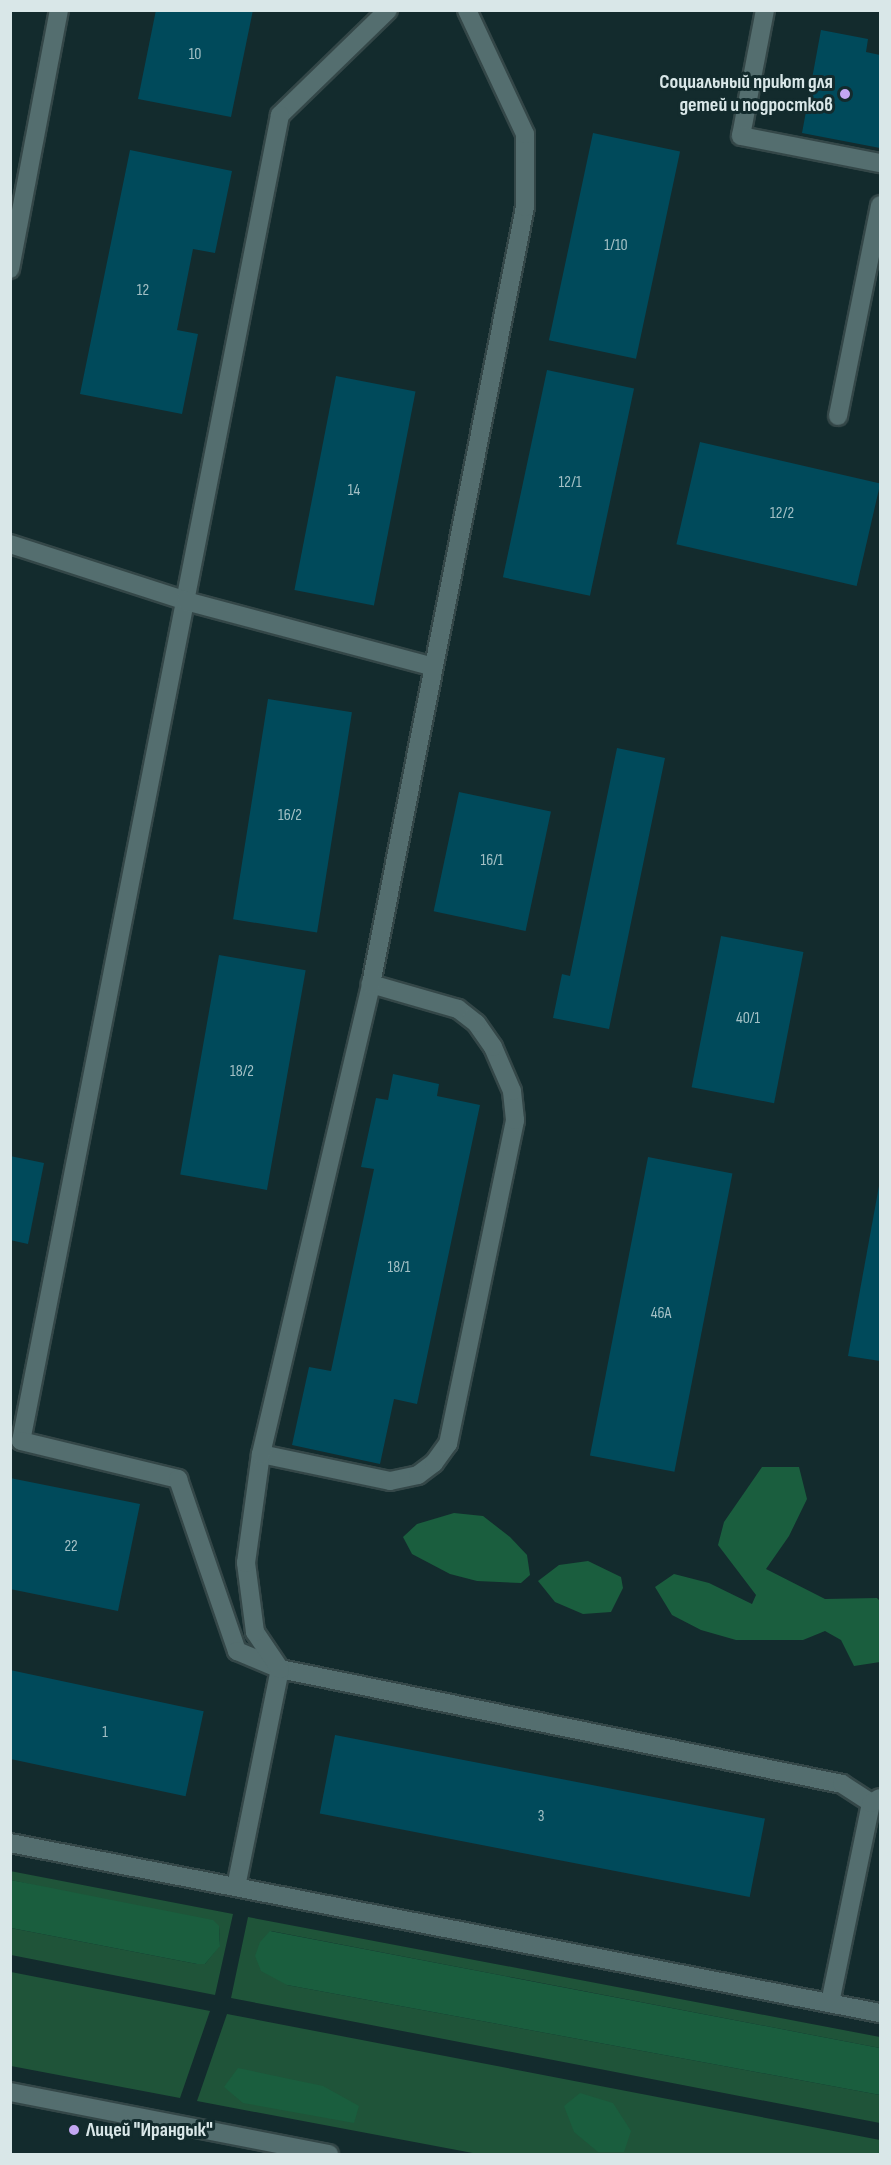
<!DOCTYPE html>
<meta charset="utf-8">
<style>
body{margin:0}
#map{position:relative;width:891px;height:2165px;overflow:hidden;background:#132b2d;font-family:"Sofia Sans Condensed",sans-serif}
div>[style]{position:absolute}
.green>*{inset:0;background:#1f5439}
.forest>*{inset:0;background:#1a5e3e}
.building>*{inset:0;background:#004a5b;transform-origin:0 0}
.roads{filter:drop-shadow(2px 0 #344748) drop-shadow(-2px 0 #344748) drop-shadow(0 2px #344748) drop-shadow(0 -2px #344748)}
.lane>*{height:18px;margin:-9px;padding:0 9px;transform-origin:9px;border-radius:9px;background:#546e6f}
.secondary>*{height:18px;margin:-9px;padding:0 9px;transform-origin:9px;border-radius:9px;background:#546e6f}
.dots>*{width:16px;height:16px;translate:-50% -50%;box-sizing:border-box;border:3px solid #132b2d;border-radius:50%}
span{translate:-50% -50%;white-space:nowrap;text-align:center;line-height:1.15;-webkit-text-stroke:6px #132b2d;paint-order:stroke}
.number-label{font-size:16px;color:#a3c0c5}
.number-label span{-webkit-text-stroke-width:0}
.poi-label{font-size:20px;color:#d9e7e8;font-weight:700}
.right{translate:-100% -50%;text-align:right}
.left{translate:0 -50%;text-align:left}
.frame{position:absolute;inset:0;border:12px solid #d9e7e8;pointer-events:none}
</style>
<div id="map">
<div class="green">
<i style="clip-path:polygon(10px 1871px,233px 1914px,215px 1995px,11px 1955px,11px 1928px,197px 1964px,205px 1964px,220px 1945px,219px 1927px,11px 1880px)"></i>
<i style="clip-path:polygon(248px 1917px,880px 2037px,880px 2048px,271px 1931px,287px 1985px,880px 2095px,880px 2123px,231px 1998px)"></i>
<i style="clip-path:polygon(11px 1972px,210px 2011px,180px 2098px,11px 2066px)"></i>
<i style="clip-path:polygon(227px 2014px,880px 2140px,880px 2154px,478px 2154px,197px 2101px)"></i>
</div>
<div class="forest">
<i style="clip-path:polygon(762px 1467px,799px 1467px,807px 1499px,789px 1536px,766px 1569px,825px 1599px,877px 1598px,880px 1601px,880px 1662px,854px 1666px,841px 1640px,825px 1631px,803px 1640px,736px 1640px,701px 1630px,672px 1615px,655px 1587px,674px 1574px,709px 1583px,752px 1604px,756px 1595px,718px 1545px,724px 1522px)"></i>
<i style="clip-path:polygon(454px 1513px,483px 1516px,510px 1537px,527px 1555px,530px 1575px,521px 1583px,477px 1581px,450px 1574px,412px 1554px,403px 1537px,417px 1524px)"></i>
<i style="clip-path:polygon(588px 1561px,621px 1577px,623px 1588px,611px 1612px,583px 1614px,555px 1602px,538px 1581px,559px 1565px)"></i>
<i style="clip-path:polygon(11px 1880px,213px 1920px,219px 1926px,220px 1946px,205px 1964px,197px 1964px,11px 1928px)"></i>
<i style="clip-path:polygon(270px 1931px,880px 2048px,880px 2095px,287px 1985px,261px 1971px,255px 1956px,260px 1942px)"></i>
<i style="clip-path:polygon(238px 2068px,323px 2086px,359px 2106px,354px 2123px,243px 2103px,224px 2087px)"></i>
<i style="clip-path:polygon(580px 2093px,613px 2103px,631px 2131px,624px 2152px,598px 2152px,574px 2132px,564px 2106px)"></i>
</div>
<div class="building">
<i style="clip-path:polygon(156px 10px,253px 10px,231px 117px,138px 99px)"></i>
<i style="clip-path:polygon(821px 30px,868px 39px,866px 52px,880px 55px,880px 148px,802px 133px)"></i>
<i style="left:593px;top:133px;width:89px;height:212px;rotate:12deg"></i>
<i style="clip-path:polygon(130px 150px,232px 171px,215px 253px,193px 249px,177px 330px,198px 334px,182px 414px,80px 394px)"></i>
<i style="left:547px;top:370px;width:89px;height:212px;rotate:12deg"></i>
<i style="left:336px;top:376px;width:81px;height:218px;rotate:11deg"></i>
<i style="left:700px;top:442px;width:185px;height:105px;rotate:13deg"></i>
<i style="left:268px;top:699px;width:85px;height:223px;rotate:9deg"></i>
<i style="clip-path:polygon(617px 748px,665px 758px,609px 1029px,553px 1018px,562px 974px,570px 976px)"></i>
<i style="left:459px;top:792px;width:94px;height:122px;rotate:12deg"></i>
<i style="left:721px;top:936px;width:84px;height:154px;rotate:11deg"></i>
<i style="left:219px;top:955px;width:88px;height:223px;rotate:10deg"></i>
<i style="clip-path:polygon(393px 1074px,439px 1084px,437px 1096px,480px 1105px,417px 1404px,394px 1399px,380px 1464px,292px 1445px,309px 1367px,331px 1371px,374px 1169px,361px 1167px,376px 1098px,388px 1100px)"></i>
<i style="clip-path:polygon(10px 1156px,44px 1163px,28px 1244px,10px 1240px)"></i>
<i style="left:648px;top:1157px;width:86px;height:304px;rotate:11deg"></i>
<i style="clip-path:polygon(879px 1186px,880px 1186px,880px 1361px,848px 1356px)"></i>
<i style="clip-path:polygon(10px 1478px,140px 1504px,118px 1611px,10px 1589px)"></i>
<i style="left:10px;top:1670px;width:198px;height:87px;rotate:12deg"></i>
<i style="left:335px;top:1735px;width:438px;height:80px;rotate:11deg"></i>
</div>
<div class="roads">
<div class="lane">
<i style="left:388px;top:10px;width:151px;rotate:135.8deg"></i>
<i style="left:280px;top:115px;width:1351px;rotate:101.05deg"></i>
<i style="left:21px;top:1441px;width:162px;rotate:13.6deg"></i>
<i style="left:178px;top:1479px;width:182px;rotate:71.1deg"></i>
<i style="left:237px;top:1651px;width:47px;rotate:22.7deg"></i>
<i style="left:280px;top:1669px;width:574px;rotate:11.56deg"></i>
<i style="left:842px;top:1784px;width:35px;rotate:33deg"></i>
<i style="left:765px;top:10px;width:128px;rotate:100.8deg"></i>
<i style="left:741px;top:136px;width:142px;rotate:11deg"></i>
<i style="left:838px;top:416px;width:215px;rotate:-78.7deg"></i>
<i style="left:10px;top:544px;width:185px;rotate:17.9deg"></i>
<i style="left:186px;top:601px;width:253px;rotate:14.9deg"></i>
<i style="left:261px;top:1454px;width:132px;rotate:11.8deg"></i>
<i style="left:390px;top:1481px;width:29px;rotate:-12deg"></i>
<i style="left:418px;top:1475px;width:20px;rotate:-37deg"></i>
<i style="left:434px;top:1463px;width:24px;rotate:-54deg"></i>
<i style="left:448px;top:1444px;width:331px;rotate:-78.3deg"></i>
<i style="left:515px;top:1120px;width:29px;rotate:-96deg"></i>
<i style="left:512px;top:1091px;width:48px;rotate:-113.4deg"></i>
<i style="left:493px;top:1047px;width:29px;rotate:-125deg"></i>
<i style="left:476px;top:1023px;width:23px;rotate:-142deg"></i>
<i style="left:458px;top:1009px;width:91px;rotate:-164deg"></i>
<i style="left:236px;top:1887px;width:222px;rotate:-78.6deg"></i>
<i style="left:280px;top:1669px;width:45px;rotate:-124deg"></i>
<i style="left:255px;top:1632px;width:70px;rotate:-97.4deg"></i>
<i style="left:246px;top:1563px;width:110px;rotate:-82.2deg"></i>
<i style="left:261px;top:1454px;width:483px;rotate:-76.8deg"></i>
<i style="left:371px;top:984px;width:792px;rotate:-78.79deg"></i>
<i style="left:525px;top:207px;width:73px;rotate:-90deg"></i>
<i style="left:525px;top:134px;width:137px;rotate:-115.1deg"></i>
<i style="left:830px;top:2003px;width:204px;rotate:-78.4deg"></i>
<i style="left:871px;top:1803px;width:10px;rotate:-29deg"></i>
</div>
<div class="secondary">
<i style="left:10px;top:269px;width:264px;rotate:-79.3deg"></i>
<i style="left:10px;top:1843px;width:886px;rotate:11.06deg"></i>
<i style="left:10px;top:2092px;width:325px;rotate:11deg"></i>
</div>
</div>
<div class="dots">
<i style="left:845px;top:94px;background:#c3a7f2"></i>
<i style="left:74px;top:2130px;background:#c3a7f2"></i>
</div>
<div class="number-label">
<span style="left:195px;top:55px">10</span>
<span style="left:616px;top:246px">1/10</span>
<span style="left:143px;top:291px">12</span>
<span style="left:570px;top:483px">12/1</span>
<span style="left:354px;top:491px">14</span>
<span style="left:782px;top:514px">12/2</span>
<span style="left:290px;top:816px">16/2</span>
<span style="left:492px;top:861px">16/1</span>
<span style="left:748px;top:1019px">40/1</span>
<span style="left:242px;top:1072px">18/2</span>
<span style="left:399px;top:1268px">18/1</span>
<span style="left:661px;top:1314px">46А</span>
<span style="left:71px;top:1547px">22</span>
<span style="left:105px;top:1733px">1</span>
<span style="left:541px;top:1817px">3</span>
</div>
<div class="poi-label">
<span class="right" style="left:833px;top:94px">Социальный приют для<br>детей и подростков</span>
<span class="left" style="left:86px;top:2130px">Лицей "Ирандык"</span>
</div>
<div class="frame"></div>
</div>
